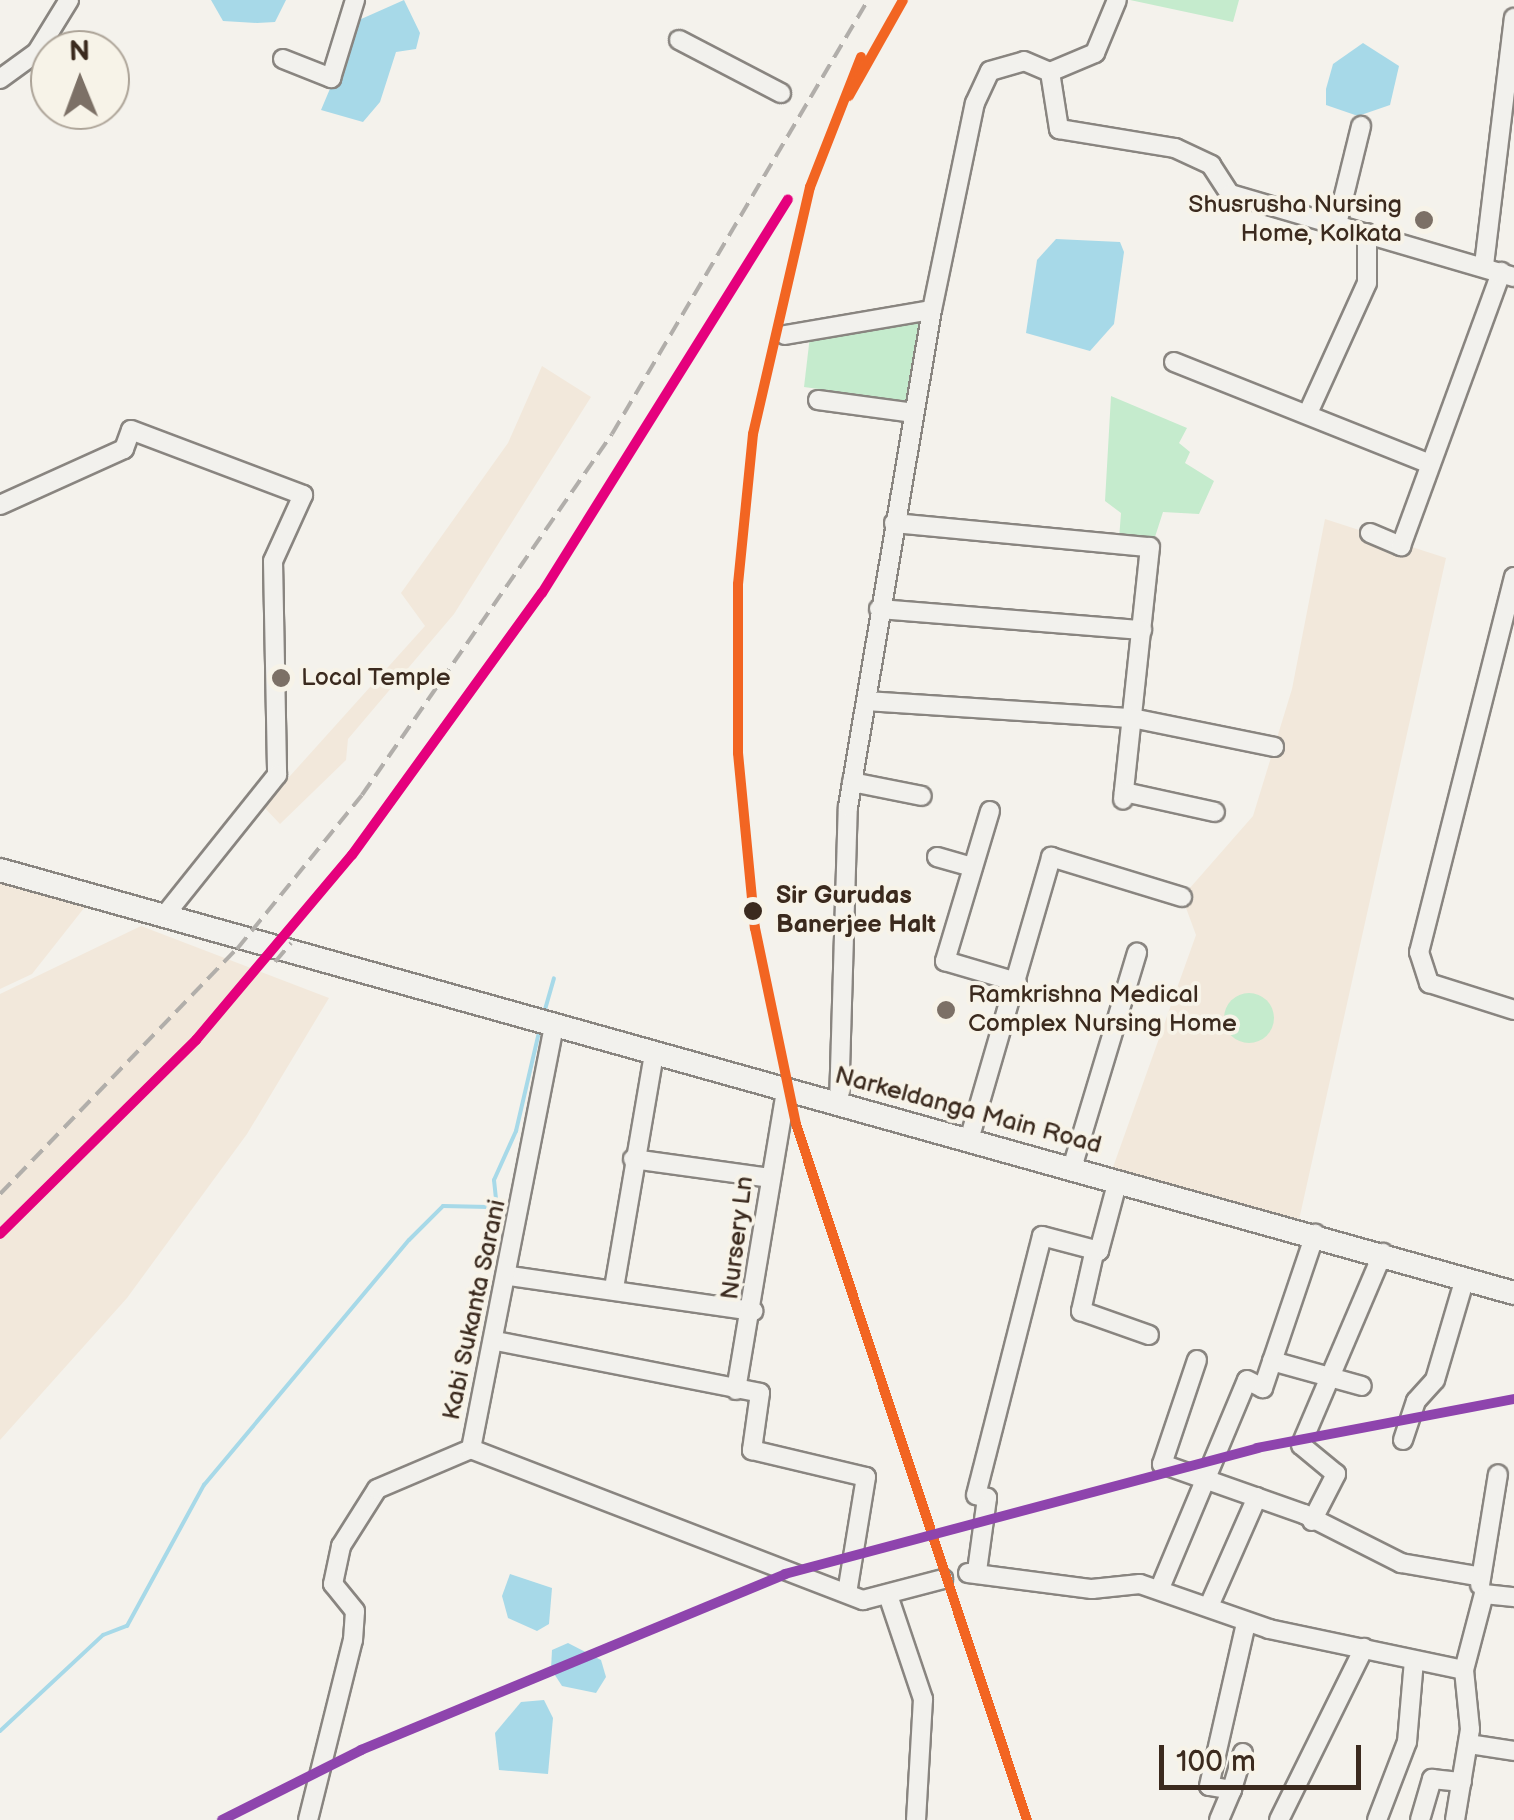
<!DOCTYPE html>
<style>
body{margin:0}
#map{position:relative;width:1514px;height:1820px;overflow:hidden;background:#f4f2ec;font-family:"Balsamiq Sans",sans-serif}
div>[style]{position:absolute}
.built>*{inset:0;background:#f2e8db}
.green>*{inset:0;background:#c5ebcd}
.round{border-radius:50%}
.water>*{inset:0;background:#a7d9e8}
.stream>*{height:4px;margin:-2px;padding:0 2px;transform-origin:2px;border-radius:2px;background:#a7d9e8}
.roads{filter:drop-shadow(2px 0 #898580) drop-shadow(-2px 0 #898580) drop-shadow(0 2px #898580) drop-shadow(0 -2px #898580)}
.minor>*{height:18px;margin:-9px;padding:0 9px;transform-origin:9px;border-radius:9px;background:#f2f1ed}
.major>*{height:22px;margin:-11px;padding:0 11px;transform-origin:11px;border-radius:11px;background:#f2f1ed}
.rail>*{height:4px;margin-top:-2px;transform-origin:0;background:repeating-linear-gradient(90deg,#b1aeaa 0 15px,transparent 0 23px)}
.rail-1>*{height:10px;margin:-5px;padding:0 5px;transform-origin:5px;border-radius:5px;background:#f26522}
.rail-2>*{height:10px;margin:-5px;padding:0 5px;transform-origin:5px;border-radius:5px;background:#e5007d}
.metro-1>*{height:10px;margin:-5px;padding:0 5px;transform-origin:5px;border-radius:5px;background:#8e44ad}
.dots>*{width:28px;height:28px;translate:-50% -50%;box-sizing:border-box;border:5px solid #f7f3e8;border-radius:50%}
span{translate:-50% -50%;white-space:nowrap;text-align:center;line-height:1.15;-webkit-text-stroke:8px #f7f3e8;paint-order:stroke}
.poi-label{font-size:25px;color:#3b2a1e}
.right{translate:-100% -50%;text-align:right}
.left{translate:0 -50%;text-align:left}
.stop-label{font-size:25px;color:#3b2a1e;font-weight:700}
.street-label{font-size:25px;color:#3b2a1e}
.north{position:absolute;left:30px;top:30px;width:100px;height:100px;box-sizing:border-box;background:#f7f3e8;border:2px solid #aca397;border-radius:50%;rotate:359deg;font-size:28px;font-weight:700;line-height:40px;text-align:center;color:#3b2a1e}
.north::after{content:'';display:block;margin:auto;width:35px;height:45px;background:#7c7066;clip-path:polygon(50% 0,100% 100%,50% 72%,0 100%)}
.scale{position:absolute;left:1159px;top:1745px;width:202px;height:45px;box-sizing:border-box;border:5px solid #3b2a1e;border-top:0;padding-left:12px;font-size:30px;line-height:35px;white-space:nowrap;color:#3b2a1e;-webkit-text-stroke:8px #f7f3e8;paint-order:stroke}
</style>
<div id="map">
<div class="built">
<i style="clip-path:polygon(542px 366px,591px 397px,454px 614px,348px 739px,346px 760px,280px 824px,263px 806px,425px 626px,401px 593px,508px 443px)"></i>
<i style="clip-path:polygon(1325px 519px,1446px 558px,1297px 1229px,1107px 1184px,1196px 935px,1182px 897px,1253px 816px,1292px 689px)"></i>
<i style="clip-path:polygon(0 879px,88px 903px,32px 974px,0 989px)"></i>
<i style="clip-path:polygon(141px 926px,329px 998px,247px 1134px,127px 1298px,0 1440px,0 994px)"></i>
</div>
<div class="green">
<i style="clip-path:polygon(1130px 0,1239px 0,1233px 22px)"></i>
<i style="clip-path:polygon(921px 314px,907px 401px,804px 387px,810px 336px)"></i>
<i style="clip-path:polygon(1111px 396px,1187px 428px,1179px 443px,1190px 452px,1185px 463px,1214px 481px,1199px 514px,1163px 512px,1154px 540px,1119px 539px,1121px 513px,1105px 501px)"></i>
<i class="round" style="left:1224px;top:993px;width:50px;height:50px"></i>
</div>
<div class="water">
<i style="clip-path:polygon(211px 0,286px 0,275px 22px,257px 23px,223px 21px)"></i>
<i style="clip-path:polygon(404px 0,420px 33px,416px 49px,396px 52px,380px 102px,363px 122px,321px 110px,359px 20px)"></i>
<i style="clip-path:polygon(1363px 43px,1399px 66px,1390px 105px,1358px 116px,1326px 105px,1326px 89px,1333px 64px)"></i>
<i style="clip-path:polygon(1056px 239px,1120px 242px,1124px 252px,1114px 324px,1090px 351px,1026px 333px,1037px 260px)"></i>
<i style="clip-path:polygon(510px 1574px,552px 1588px,549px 1624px,537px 1631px,508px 1618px,502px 1596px)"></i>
<i style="clip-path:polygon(568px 1643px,601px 1660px,606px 1677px,596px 1693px,562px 1686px,551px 1669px,552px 1650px)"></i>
<i style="clip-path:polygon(544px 1700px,553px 1718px,548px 1774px,499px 1770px,495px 1733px,521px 1702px)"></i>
</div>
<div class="stream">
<i style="left:544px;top:1013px;width:36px;rotate:-74deg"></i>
<i style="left:0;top:1731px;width:141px;rotate:-43deg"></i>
<i style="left:103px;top:1635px;width:26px;rotate:-21deg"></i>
<i style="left:127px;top:1626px;width:161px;rotate:-61.4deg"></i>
<i style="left:204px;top:1485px;width:319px;rotate:-50.1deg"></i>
<i style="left:409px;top:1240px;width:48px;rotate:-45deg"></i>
<i style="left:443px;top:1206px;width:46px;rotate:1.2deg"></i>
<i style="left:489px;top:1207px;width:11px;rotate:-49deg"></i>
<i style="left:496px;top:1199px;width:19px;rotate:-96deg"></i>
<i style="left:494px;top:1180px;width:54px;rotate:-65.8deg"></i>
<i style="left:516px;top:1131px;width:102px;rotate:-76.9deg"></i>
</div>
<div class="roads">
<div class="minor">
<i style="left:679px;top:40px;width:115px;rotate:27.5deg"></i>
<i style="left:283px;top:59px;width:52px;rotate:21.6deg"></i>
<i style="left:331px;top:78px;width:82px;rotate:-72.9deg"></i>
<i style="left:1050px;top:72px;width:49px;rotate:-22.9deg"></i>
<i style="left:1095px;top:53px;width:57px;rotate:-67.5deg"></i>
<i style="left:0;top:79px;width:46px;rotate:-36.1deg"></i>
<i style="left:37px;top:52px;width:61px;rotate:-58.4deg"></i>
<i style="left:1337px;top:224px;width:101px;rotate:-76.2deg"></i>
<i style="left:1484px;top:265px;width:249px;rotate:-83.1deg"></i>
<i style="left:785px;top:335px;width:149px;rotate:-9.7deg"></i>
<i style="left:1174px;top:362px;width:276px;rotate:21.7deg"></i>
<i style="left:818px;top:400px;width:97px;rotate:7.7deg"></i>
<i style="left:1308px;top:413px;width:143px;rotate:-65.6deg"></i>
<i style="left:1367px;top:283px;width:50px;rotate:-90deg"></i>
<i style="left:0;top:505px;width:136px;rotate:-24.3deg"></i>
<i style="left:124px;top:449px;width:20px;rotate:-70deg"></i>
<i style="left:131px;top:430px;width:184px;rotate:20.7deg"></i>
<i style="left:303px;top:495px;width:72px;rotate:114.4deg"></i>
<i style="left:273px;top:561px;width:214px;rotate:88.9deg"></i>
<i style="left:277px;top:775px;width:181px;rotate:128.7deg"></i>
<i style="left:894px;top:523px;width:257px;rotate:5.4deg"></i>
<i style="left:1150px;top:547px;width:254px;rotate:96.1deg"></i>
<i style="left:1370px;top:533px;width:34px;rotate:23deg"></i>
<i style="left:1401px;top:546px;width:292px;rotate:-69.9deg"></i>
<i style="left:1514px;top:577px;width:387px;rotate:104.2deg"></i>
<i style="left:1419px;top:952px;width:33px;rotate:72deg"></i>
<i style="left:1429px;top:983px;width:89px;rotate:17.6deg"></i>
<i style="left:879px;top:609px;width:264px;rotate:4.6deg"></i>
<i style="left:866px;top:701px;width:267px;rotate:3.7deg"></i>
<i style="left:1132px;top:718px;width:145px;rotate:11.5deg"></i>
<i style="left:852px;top:782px;width:71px;rotate:11.3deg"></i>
<i style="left:1124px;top:792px;width:93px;rotate:12.4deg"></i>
<i style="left:990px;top:811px;width:157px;rotate:106.7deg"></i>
<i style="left:945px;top:961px;width:75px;rotate:16.3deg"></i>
<i style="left:937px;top:857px;width:37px;rotate:16deg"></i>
<i style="left:839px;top:1104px;width:297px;rotate:-88.3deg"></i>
<i style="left:848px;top:807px;width:504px;rotate:-80.41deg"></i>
<i style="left:932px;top:310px;width:211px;rotate:-78.3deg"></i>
<i style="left:975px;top:103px;width:35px;rotate:-65deg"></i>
<i style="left:990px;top:71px;width:35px;rotate:-16deg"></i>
<i style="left:1024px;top:61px;width:28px;rotate:23deg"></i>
<i style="left:1050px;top:72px;width:58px;rotate:81deg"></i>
<i style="left:1059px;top:129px;width:118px;rotate:9.3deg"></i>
<i style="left:1175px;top:148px;width:40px;rotate:25deg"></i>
<i style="left:1211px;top:165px;width:35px;rotate:57deg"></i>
<i style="left:1230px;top:194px;width:296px;rotate:16.3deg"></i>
<i style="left:969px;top:1140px;width:295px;rotate:-73.8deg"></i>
<i style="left:1051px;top:857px;width:137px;rotate:17deg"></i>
<i style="left:633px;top:1159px;width:138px;rotate:7.9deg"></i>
<i style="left:1072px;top:1168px;width:225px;rotate:-73.2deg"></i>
<i style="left:1095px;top:1249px;width:64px;rotate:102.7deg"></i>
<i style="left:1081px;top:1311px;width:72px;rotate:19.4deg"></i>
<i style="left:510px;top:1276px;width:246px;rotate:8.2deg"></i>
<i style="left:614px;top:1288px;width:236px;rotate:-80.3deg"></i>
<i style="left:496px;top:1341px;width:269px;rotate:11.1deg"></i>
<i style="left:760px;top:1393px;width:58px;rotate:98deg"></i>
<i style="left:752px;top:1450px;width:117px;rotate:13.3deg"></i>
<i style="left:866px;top:1477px;width:118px;rotate:99.3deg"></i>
<i style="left:1197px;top:1360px;width:110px;rotate:108.6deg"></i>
<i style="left:1162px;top:1464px;width:151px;rotate:19.4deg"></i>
<i style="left:1304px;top:1514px;width:109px;rotate:26.8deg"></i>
<i style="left:1401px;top:1563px;width:76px;rotate:9.8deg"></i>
<i style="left:1272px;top:1361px;width:93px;rotate:15.5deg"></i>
<i style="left:736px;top:1390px;width:303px;rotate:-80.5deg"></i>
<i style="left:1403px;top:1440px;width:41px;rotate:-71.6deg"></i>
<i style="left:1416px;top:1401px;width:28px;rotate:-48deg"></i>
<i style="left:1435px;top:1380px;width:106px;rotate:-73.6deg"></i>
<i style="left:471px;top:1449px;width:420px;rotate:21.1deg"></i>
<i style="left:863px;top:1600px;width:83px;rotate:-14.7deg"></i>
<i style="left:1312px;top:1521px;width:53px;rotate:-62.9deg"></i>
<i style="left:1336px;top:1474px;width:45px;rotate:-140.4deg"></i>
<i style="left:1301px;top:1445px;width:209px;rotate:-66.9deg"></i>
<i style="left:977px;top:1571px;width:74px;rotate:-82.2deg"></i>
<i style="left:987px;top:1498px;width:11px;rotate:-165deg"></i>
<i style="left:976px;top:1495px;width:267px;rotate:-75.7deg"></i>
<i style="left:1042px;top:1236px;width:59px;rotate:14.7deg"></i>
<i style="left:1099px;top:1251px;width:73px;rotate:-75deg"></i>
<i style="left:968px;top:1573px;width:125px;rotate:7.4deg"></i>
<i style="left:1092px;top:1589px;width:48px;rotate:-5.9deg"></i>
<i style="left:1140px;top:1584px;width:137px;rotate:19.2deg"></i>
<i style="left:1269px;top:1629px;width:199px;rotate:11.9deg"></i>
<i style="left:1464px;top:1670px;width:79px;rotate:-75.3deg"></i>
<i style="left:1484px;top:1594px;width:30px;rotate:6deg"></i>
<i style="left:1480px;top:1585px;width:112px;rotate:-80.8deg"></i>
<i style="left:1160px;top:1588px;width:225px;rotate:-67.3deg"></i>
<i style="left:1247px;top:1380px;width:18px;rotate:27deg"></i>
<i style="left:1263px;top:1388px;width:163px;rotate:-71.3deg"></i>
<i style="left:889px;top:1598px;width:107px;rotate:71.4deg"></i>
<i style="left:923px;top:1699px;width:121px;rotate:93.3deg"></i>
<i style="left:1209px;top:1606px;width:119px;rotate:-66.2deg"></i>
<i style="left:1469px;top:1744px;width:46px;rotate:8.8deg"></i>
<i style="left:1243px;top:1753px;width:39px;rotate:107deg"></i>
<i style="left:1232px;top:1790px;width:23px;rotate:-170deg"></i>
<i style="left:1209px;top:1786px;width:167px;rotate:-77.2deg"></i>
<i style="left:308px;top:1820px;width:186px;rotate:-76deg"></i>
<i style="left:353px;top:1640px;width:29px;rotate:-86deg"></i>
<i style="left:355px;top:1611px;width:35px;rotate:-129deg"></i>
<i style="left:333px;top:1584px;width:39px;rotate:-78deg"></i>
<i style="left:341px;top:1546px;width:67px;rotate:-57.7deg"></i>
<i style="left:377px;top:1489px;width:102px;rotate:-23.1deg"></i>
<i style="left:471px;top:1449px;width:431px;rotate:-78.9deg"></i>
<i style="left:1219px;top:1820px;width:33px;rotate:-67deg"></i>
<i style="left:1279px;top:1820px;width:192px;rotate:-63.7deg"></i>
<i style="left:1377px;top:1820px;width:84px;rotate:-69deg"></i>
<i style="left:1407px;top:1742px;width:81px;rotate:-85.1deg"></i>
<i style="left:1420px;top:1820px;width:43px;rotate:-73.7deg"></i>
<i style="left:1432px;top:1779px;width:30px;rotate:6deg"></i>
<i style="left:1455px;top:1820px;width:92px;rotate:-80.6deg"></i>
<i style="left:1470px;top:1729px;width:59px;rotate:-95.8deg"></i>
</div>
<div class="major">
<i style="left:0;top:870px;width:1572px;rotate:15.61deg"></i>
</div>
</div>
<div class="rail">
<i style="left:861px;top:57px;width:140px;rotate:111.4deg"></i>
<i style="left:810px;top:187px;width:253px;rotate:103deg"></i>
<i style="left:753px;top:434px;width:151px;rotate:95.7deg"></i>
<i style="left:738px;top:584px;width:169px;rotate:90deg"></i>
<i style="left:738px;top:753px;width:176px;rotate:84.5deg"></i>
<i style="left:755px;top:928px;width:200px;rotate:78.2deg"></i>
<i style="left:796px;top:1124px;width:733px;rotate:71.64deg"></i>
<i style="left:275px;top:962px;width:25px;rotate:-50deg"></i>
<i style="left:0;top:1194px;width:341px;rotate:-46deg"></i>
<i style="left:237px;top:949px;width:198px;rotate:-50.9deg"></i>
<i style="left:362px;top:795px;width:439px;rotate:-55.3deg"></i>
<i style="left:612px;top:434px;width:504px;rotate:-59.47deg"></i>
</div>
<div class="rail-1">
<i style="left:861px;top:57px;width:140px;rotate:111.4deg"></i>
<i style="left:810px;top:187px;width:253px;rotate:103deg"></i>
<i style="left:753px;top:434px;width:151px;rotate:95.7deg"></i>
<i style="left:738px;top:584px;width:169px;rotate:90deg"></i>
<i style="left:738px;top:753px;width:176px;rotate:84.5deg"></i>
<i style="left:755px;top:928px;width:200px;rotate:78.2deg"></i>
<i style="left:796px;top:1124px;width:733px;rotate:71.64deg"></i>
<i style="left:849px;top:96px;width:110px;rotate:-60.6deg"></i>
</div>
<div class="rail-2">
<i style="left:0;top:1234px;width:276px;rotate:-44.7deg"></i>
<i style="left:196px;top:1040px;width:242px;rotate:-49.9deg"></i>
<i style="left:352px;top:855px;width:324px;rotate:-54.1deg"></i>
<i style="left:542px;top:593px;width:464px;rotate:-58deg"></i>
</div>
<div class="metro-1">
<i style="left:222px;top:1820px;width:156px;rotate:-26.7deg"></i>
<i style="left:361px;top:1750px;width:459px;rotate:-22.5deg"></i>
<i style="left:785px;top:1574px;width:489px;rotate:-14.9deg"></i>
<i style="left:1257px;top:1448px;width:262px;rotate:-10.8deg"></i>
</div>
<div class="dots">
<i style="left:1424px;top:220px;background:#7c7066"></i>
<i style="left:281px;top:678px;background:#7c7066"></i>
<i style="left:753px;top:911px;background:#3b2a1e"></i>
<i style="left:946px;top:1010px;background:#7c7066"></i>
</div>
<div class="poi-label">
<span class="right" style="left:1402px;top:220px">Shusrusha Nursing<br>Home, Kolkata</span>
<span class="left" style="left:301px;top:678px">Local Temple</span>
<span class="left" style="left:968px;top:1010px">Ramkrishna Medical<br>Complex Nursing Home</span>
</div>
<div class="stop-label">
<span class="left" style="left:776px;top:911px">Sir Gurudas<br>Banerjee Halt</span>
</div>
<div class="street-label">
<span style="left:968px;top:1111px;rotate:15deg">Narkeldanga Main Road</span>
<span style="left:738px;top:1238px;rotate:-83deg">Nursery Ln</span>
<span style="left:475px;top:1310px;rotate:-78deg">Kabi Sukanta Sarani</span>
</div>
<div class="north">N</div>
<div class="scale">100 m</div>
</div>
